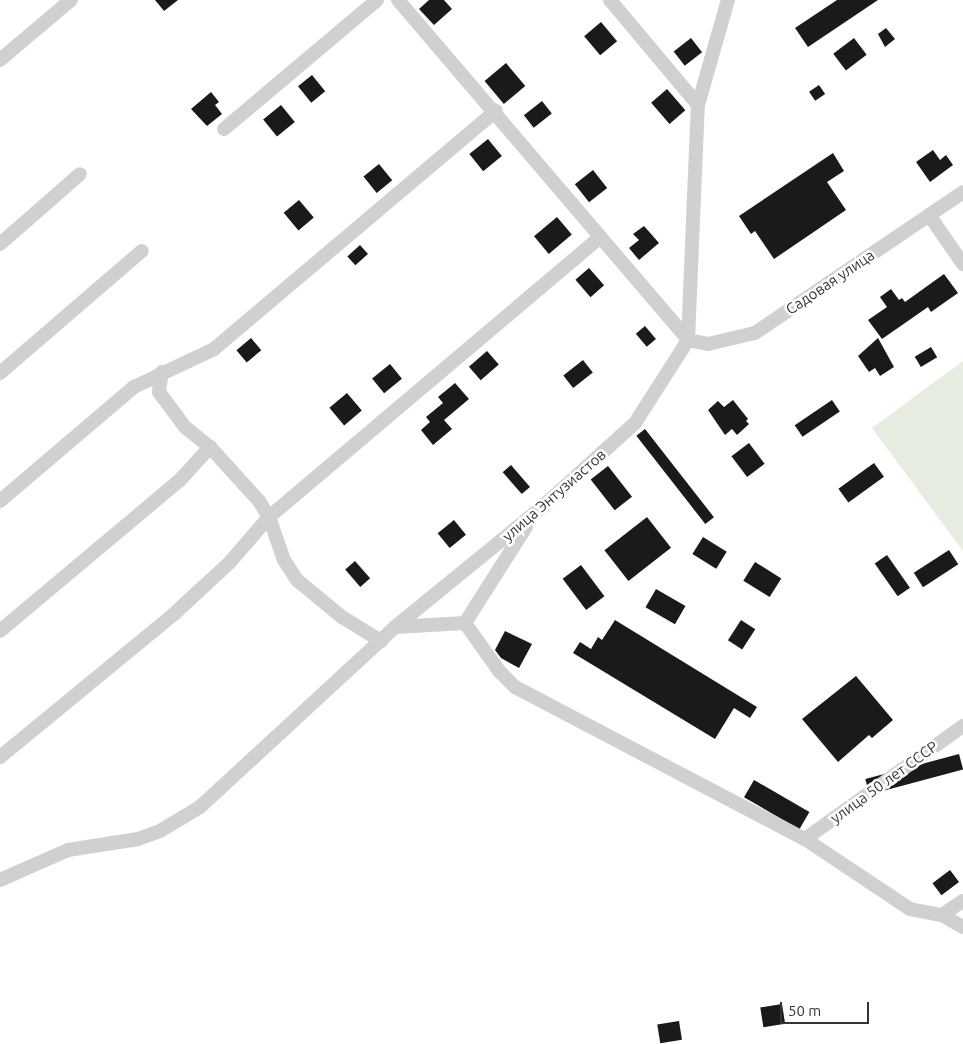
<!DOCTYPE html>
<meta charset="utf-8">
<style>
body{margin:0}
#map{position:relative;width:963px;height:1044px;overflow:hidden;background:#fff;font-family:Ubuntu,sans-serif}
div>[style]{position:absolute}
.green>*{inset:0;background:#e6ecdf}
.building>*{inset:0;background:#1a1a1a;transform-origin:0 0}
.street>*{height:14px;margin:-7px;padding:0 7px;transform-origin:7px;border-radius:7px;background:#d0d0d0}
span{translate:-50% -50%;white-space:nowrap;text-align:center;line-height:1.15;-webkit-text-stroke:5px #fff;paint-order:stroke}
.street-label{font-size:15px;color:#333}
.scale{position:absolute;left:780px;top:1002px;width:89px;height:22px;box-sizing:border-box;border:2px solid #333;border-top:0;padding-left:6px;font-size:15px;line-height:18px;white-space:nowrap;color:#333;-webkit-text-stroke:4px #fff;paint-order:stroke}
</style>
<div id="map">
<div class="green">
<i style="clip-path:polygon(963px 361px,963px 551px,872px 428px)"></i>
</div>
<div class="building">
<i style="clip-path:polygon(155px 0,178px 0,164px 11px)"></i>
<i style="clip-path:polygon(429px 0,444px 0,452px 9px,434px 25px,419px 9px)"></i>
<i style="clip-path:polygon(837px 0,878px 0,808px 47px,795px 28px)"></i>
<i style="left:601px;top:22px;width:25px;height:22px;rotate:50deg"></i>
<i style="clip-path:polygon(886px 28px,895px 39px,885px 47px,878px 34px)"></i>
<i style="left:691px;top:38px;width:18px;height:22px;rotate:52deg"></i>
<i style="left:854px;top:38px;width:21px;height:26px;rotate:53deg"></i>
<i style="left:506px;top:63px;width:30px;height:28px;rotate:50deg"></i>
<i style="left:312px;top:75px;width:21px;height:18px;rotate:51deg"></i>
<i style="left:819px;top:85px;width:11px;height:12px;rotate:56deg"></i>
<i style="left:667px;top:89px;width:28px;height:21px;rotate:49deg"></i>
<i style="clip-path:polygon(211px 92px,219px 102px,215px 105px,222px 114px,207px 126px,191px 109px)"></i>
<i style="left:542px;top:101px;width:16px;height:23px;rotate:52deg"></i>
<i style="left:281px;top:105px;width:22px;height:23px;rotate:51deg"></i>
<i style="left:488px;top:139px;width:22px;height:24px;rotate:51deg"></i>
<i style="clip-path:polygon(933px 150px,940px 160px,946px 155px,953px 165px,930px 182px,916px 162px)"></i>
<i style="clip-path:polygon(833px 153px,844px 171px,827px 182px,846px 210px,774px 259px,755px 231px,751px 234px,739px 216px)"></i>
<i style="left:379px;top:164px;width:21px;height:20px;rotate:51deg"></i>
<i style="left:593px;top:170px;width:23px;height:23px;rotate:52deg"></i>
<i style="left:299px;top:200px;width:23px;height:20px;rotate:50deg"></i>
<i style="left:557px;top:217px;width:23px;height:30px;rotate:50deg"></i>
<i style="clip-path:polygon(644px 226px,659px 243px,639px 260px,629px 248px,639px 240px,633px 234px)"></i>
<i style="left:360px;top:245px;width:12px;height:17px;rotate:48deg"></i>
<i style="left:589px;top:268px;width:23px;height:18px;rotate:49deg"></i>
<i style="clip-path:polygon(944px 274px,958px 293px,931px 312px,928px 307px,882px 339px,868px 320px,887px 307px,880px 297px,891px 289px,899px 300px,902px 298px,905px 302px)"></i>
<i style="left:645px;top:326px;width:17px;height:12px;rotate:50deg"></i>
<i style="left:251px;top:338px;width:16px;height:19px;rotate:50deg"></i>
<i style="clip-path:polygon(878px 338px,894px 367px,880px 376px,875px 368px,869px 372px,858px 356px)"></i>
<i style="left:931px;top:347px;width:12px;height:19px;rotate:59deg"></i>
<i style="left:487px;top:351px;width:18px;height:24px;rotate:49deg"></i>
<i style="left:583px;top:360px;width:16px;height:25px;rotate:52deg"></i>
<i style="left:390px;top:364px;width:19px;height:23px;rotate:51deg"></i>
<i style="clip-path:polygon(455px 383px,469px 399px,444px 420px,452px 429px,433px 445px,421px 430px,430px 422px,426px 417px,443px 403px,438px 397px)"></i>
<i style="left:347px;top:393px;width:23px;height:23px;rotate:50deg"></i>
<i style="clip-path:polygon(733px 400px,748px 419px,746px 421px,749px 424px,737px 435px,732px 429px,725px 435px,708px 410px,718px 401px,724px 407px)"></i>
<i style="left:832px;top:400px;width:14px;height:45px;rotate:56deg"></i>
<i style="left:645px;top:429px;width:112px;height:11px;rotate:52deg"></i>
<i style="left:749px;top:443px;width:26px;height:22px;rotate:53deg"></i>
<i style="left:874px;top:463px;width:17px;height:44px;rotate:54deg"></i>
<i style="left:511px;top:465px;width:29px;height:11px;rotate:49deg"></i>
<i style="left:608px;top:466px;width:39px;height:22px;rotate:52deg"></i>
<i style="left:647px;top:517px;width:39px;height:54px;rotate:52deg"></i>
<i style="left:454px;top:520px;width:19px;height:21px;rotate:51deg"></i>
<i style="left:703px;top:537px;width:28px;height:20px;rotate:32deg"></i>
<i style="left:949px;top:550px;width:17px;height:42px;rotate:57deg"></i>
<i style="left:887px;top:555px;width:40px;height:15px;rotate:55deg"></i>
<i style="left:355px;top:561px;width:23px;height:13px;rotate:49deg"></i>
<i style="left:755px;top:562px;width:31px;height:22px;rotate:32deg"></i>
<i style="left:581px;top:565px;width:39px;height:23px;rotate:53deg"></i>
<i style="left:656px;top:589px;width:34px;height:21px;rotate:30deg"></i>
<i style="clip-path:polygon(615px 620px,757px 707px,750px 718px,734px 708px,715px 739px,573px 653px,580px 642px,591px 649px,598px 637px,602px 640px)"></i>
<i style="left:741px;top:620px;width:17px;height:24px;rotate:33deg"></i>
<i style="clip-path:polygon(505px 631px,532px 644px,519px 668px,501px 658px,495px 650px)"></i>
<i style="clip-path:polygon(856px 676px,893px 720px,872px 738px,869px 735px,838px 762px,802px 719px)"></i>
<i style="left:959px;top:754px;width:16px;height:97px;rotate:75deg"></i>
<i style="left:754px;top:780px;width:64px;height:20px;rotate:30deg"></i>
<i style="left:950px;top:870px;width:15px;height:22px;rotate:53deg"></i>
<i style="left:782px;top:1004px;width:20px;height:22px;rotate:81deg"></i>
<i style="left:679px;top:1021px;width:19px;height:22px;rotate:81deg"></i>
</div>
<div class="street">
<i style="left:398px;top:0;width:447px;rotate:49.5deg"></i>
<i style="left:610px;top:0;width:137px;rotate:50deg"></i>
<i style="left:0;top:60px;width:93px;rotate:-40.2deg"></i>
<i style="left:224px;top:129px;width:200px;rotate:-40.1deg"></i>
<i style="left:929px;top:215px;width:60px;rotate:55.2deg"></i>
<i style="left:0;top:244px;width:106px;rotate:-41.2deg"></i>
<i style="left:688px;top:340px;width:20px;rotate:11deg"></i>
<i style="left:708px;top:344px;width:48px;rotate:-13.2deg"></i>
<i style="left:755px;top:333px;width:251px;rotate:-34.1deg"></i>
<i style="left:162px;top:372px;width:20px;rotate:99deg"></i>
<i style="left:159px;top:392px;width:44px;rotate:53.4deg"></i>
<i style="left:185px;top:427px;width:32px;rotate:39deg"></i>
<i style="left:210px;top:447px;width:73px;rotate:47.8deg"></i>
<i style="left:259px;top:501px;width:19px;rotate:58deg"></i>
<i style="left:269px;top:517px;width:46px;rotate:70.8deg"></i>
<i style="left:284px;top:560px;width:24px;rotate:57deg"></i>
<i style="left:297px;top:580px;width:58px;rotate:39.4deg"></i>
<i style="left:342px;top:617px;width:46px;rotate:31.6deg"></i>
<i style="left:0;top:373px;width:187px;rotate:-40.7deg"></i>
<i style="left:0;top:501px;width:176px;rotate:-40.4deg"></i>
<i style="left:134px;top:387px;width:89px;rotate:-25.4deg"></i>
<i style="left:214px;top:349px;width:369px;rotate:-40.2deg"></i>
<i style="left:465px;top:623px;width:114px;rotate:-57.6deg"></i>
<i style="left:395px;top:627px;width:70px;rotate:-3.3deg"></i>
<i style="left:465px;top:623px;width:59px;rotate:54.7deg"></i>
<i style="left:499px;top:671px;width:23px;rotate:45deg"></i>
<i style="left:515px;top:687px;width:327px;rotate:27.7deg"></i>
<i style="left:805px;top:839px;width:126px;rotate:33.7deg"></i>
<i style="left:910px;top:909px;width:33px;rotate:11deg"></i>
<i style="left:942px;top:915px;width:24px;rotate:30deg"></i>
<i style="left:0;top:631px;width:235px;rotate:-40deg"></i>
<i style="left:180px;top:480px;width:45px;rotate:-47.7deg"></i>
<i style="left:0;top:757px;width:227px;rotate:-39.4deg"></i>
<i style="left:175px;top:613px;width:75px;rotate:-42.8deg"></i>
<i style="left:230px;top:562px;width:60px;rotate:-49.1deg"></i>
<i style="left:269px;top:517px;width:432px;rotate:-40.2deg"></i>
<i style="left:805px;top:839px;width:194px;rotate:-35.6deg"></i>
<i style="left:0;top:880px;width:74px;rotate:-23.8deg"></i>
<i style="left:68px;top:850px;width:71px;rotate:-8.9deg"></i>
<i style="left:138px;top:839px;width:23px;rotate:-20deg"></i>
<i style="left:160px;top:831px;width:47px;rotate:-31deg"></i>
<i style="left:200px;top:807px;width:265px;rotate:-42.7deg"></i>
<i style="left:395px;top:627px;width:190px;rotate:-39.2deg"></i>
<i style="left:542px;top:507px;width:125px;rotate:-42.1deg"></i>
<i style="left:635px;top:423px;width:98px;rotate:-57.4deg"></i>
<i style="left:688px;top:340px;width:235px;rotate:-87.6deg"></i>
<i style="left:698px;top:105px;width:109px;rotate:-74.1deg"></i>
<i style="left:942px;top:915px;width:25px;rotate:-34deg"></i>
</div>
<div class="street-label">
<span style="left:830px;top:282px;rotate:-34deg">Садовая улица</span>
<span style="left:554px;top:495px;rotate:-41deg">улица Энтузиастов</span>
<span style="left:884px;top:782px;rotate:-36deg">улица 50 лет СССР</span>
</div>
<div class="scale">50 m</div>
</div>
